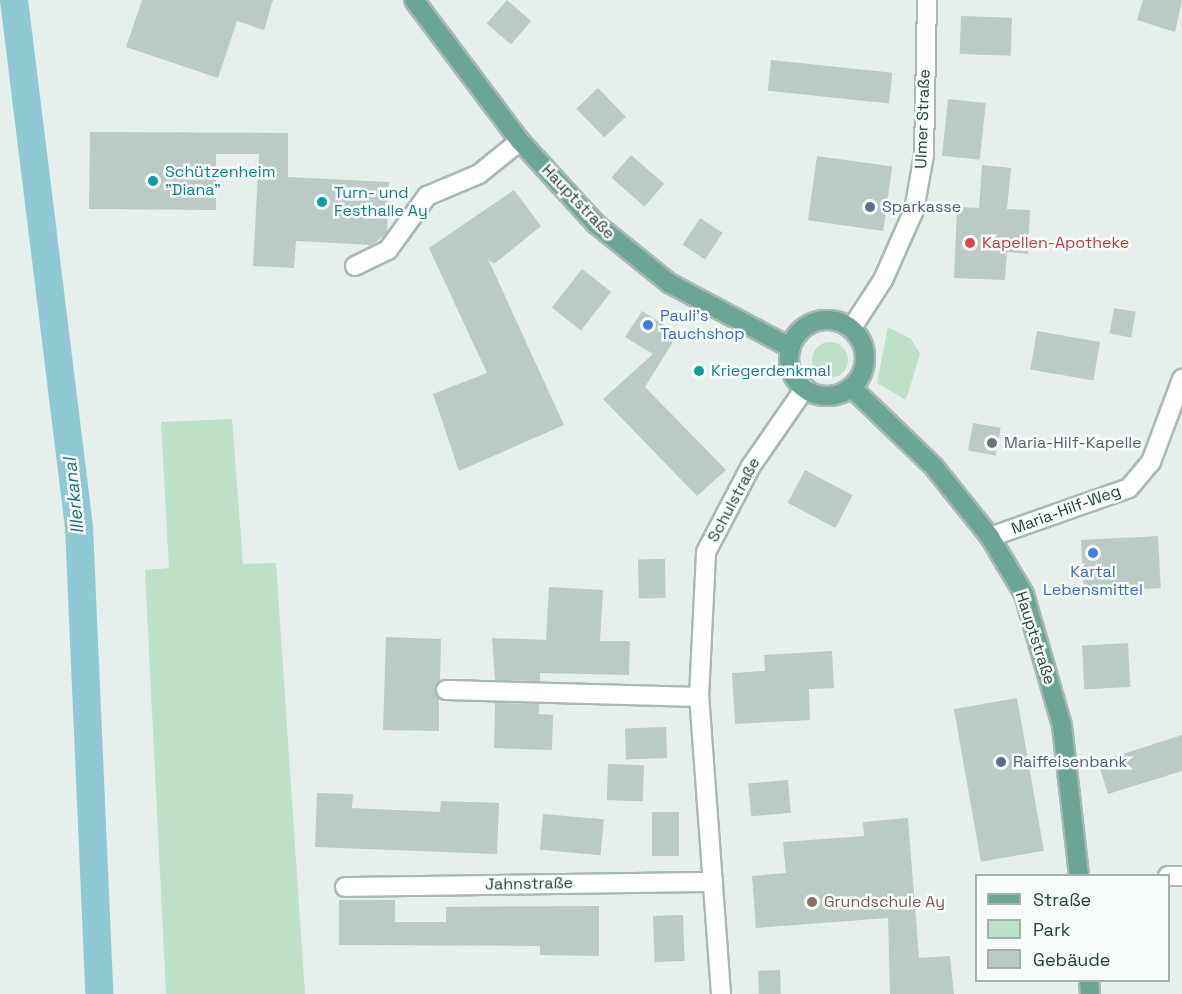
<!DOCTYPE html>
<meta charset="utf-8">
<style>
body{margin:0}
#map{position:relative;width:1182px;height:994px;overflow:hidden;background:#e6efeb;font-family:"Space Grotesk",sans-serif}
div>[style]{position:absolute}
.green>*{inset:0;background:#bfe0c8}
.round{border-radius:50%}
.canal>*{height:28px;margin:-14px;padding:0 14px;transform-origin:14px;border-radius:14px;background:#8ec9d4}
.building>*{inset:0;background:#bbcac4;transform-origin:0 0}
.roads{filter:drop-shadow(2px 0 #a8b8b2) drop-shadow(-2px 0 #a8b8b2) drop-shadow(0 2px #a8b8b2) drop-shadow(0 -2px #a8b8b2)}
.minor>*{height:18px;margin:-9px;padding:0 9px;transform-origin:9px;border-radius:9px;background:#fff}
.major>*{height:18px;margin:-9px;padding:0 9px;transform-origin:9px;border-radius:9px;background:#6aa596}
.major>.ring{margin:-9px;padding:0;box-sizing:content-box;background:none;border:18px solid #6aa596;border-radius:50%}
.dots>*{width:16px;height:16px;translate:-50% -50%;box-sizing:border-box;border:3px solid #f7fbf9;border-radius:50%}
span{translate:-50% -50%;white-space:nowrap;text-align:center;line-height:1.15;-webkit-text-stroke:5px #f7fbf9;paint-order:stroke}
.street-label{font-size:16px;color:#24423a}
.culture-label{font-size:16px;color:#0d838f}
.left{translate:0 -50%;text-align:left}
.service-label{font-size:16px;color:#4e5e75}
.health-label{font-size:16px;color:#be3a42}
.shop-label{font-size:16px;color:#366cbe}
.worship-label{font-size:16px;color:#5b616d}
.education-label{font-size:16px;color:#785e54}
.water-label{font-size:18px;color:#1c6f80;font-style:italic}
.legend{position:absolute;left:975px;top:874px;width:195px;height:108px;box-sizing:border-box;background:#f7fbf9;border:2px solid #a3b1ad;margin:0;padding:8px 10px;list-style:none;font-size:18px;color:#24423a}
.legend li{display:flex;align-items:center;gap:12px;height:30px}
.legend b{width:30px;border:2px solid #a3b1ad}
</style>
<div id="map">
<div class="green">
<i style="clip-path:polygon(888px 327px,911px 339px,920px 354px,906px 400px,877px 383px)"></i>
<i class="round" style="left:812px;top:342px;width:36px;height:36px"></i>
<i style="clip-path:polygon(232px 419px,243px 564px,276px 563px,305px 994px,166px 994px,145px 570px,169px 568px,161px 422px)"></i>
</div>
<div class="canal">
<i style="left:14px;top:0;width:531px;rotate:82.97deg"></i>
<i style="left:79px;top:527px;width:467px;rotate:87.5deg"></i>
</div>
<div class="building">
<i style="clip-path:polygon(142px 0,273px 0,264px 30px,237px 21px,218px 78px,126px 47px)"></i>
<i style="left:507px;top:0;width:32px;height:31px;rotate:41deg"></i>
<i style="clip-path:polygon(1143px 0,1182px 0,1175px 32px,1137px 20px)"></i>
<i style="left:961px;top:16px;width:51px;height:38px;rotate:2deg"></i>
<i style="left:771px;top:60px;width:122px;height:31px;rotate:6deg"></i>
<i style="left:598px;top:88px;width:40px;height:30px;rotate:46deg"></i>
<i style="left:948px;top:99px;width:38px;height:57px;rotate:6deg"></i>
<i style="clip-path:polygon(90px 132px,288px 133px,288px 177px,389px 182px,387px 233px,372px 245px,296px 241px,294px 268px,253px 266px,259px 154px,216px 154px,216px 210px,89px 209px)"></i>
<i style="left:631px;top:155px;width:44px;height:30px;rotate:41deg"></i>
<i style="left:817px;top:156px;width:76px;height:65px;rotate:8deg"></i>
<i style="clip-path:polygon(982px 165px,1011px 168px,1007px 209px,1030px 210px,1028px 254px,1007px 252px,1005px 280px,954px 278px,957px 207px,979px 208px)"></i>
<i style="clip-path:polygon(514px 190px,541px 226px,494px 264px,488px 259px,564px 425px,459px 471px,433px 394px,487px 373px,429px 248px)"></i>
<i style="left:700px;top:218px;width:27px;height:32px;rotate:33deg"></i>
<i style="left:582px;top:269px;width:37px;height:49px;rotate:38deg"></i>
<i style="left:1114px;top:308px;width:22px;height:26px;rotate:10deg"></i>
<i style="clip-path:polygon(642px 311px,678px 334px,645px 387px,726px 470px,697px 496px,603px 399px,653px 354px,625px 337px)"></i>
<i style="left:1037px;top:331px;width:64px;height:39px;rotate:10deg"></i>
<i style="left:973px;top:423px;width:28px;height:28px;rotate:10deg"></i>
<i style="left:805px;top:470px;width:54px;height:37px;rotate:28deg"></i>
<i style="left:1158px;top:536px;width:52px;height:77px;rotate:87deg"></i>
<i style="left:665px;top:559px;width:39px;height:27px;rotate:89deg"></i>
<i style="clip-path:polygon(549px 587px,603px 590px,600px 641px,630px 641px,629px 675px,540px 673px,540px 681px,495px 680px,492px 638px,546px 640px)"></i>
<i style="clip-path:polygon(386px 637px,441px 639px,440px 681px,435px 689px,439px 699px,439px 731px,383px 730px)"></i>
<i style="left:1128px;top:643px;width:44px;height:46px;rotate:87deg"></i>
<i style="clip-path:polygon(832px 651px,834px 688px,809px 689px,810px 720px,735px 724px,732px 673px,765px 671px,764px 655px)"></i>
<i style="left:1017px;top:698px;width:155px;height:64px;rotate:80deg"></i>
<i style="clip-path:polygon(495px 703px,539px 704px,539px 714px,553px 715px,552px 750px,494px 748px)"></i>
<i style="left:666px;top:727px;width:31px;height:41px;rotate:88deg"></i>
<i style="clip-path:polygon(1182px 735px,1182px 771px,1108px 794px,1098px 762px)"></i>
<i style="left:608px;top:764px;width:36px;height:36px;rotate:2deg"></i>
<i style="left:788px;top:780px;width:33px;height:40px;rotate:85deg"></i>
<i style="clip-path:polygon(317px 793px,353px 794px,352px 808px,440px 812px,441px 801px,499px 803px,497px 854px,315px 847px)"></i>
<i style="left:652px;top:812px;width:27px;height:44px"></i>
<i style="left:543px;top:814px;width:61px;height:36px;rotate:5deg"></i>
<i style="clip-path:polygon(908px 818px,919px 958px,950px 956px,954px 994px,890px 994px,888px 918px,756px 928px,752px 876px,786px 873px,783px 842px,864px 836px,863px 822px)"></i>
<i style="clip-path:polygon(339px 900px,395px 900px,395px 922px,446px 922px,446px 907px,599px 906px,599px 956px,540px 955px,540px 946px,339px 945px)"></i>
<i style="left:683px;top:915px;width:46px;height:30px;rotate:88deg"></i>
<i style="left:780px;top:970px;width:24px;height:22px;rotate:88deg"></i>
</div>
<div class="roads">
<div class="minor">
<i style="left:355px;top:266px;width:37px;rotate:-26deg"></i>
<i style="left:388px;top:250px;width:67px;rotate:-54.2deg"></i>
<i style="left:427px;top:196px;width:56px;rotate:-22.9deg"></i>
<i style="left:479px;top:174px;width:53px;rotate:-38.8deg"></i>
<i style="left:851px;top:329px;width:59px;rotate:-56.9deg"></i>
<i style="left:883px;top:280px;width:77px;rotate:-66.1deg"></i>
<i style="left:914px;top:210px;width:56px;rotate:-79.7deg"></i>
<i style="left:924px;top:155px;width:155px;rotate:-88.9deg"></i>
<i style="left:990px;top:537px;width:147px;rotate:-19.4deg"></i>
<i style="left:1129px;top:488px;width:34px;rotate:-50deg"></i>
<i style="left:1151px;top:462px;width:89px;rotate:-69.5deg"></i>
<i style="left:446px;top:690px;width:253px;rotate:1.6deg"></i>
<i style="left:1168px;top:876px;width:14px"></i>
<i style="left:345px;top:887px;width:368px;rotate:-0.8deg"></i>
<i style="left:721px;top:994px;width:298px;rotate:-94.2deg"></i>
<i style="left:699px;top:697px;width:145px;rotate:-87.2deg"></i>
<i style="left:706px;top:552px;width:97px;rotate:-62.4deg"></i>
<i style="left:751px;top:466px;width:95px;rotate:-55.3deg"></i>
</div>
<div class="major">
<i style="left:414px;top:0;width:176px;rotate:53.1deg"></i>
<i style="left:520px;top:141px;width:113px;rotate:47.5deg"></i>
<i style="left:596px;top:224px;width:94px;rotate:38.9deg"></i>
<i style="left:669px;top:283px;width:138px;rotate:28deg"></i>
<i class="ring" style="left:789px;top:320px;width:58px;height:58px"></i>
<i style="left:852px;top:388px;width:114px;rotate:43.9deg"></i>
<i style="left:934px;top:467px;width:90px;rotate:51.3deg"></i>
<i style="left:990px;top:537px;width:66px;rotate:59.2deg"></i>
<i style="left:1024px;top:594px;width:137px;rotate:73.9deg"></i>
<i style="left:1062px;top:726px;width:151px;rotate:83.5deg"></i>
<i style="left:1089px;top:980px;width:14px;rotate:86deg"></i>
</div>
</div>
<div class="dots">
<i style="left:153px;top:181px;background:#0f9aa8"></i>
<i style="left:322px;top:202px;background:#0f9aa8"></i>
<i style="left:870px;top:207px;background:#5c6f8a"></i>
<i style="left:970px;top:243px;background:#e0444e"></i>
<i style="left:648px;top:325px;background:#3f7fe0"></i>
<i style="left:699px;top:371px;background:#0f9aa8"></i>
<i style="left:992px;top:443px;background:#6b7280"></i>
<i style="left:1093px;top:553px;background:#3f7fe0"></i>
<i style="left:1001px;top:762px;background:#5c6f8a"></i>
<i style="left:812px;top:902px;background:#8d6e63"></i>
</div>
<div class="street-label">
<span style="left:923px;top:119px;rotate:-88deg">Ulmer Straße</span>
<span style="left:578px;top:202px;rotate:46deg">Hauptstraße</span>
<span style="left:734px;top:500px;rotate:-62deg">Schulstraße</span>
<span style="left:1066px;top:510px;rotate:-20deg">Maria-Hilf-Weg</span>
<span style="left:1035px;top:638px;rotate:72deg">Hauptstraße</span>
<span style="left:529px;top:884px;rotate:-1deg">Jahnstraße</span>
</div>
<div class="culture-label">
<span class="left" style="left:165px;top:181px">Schützenheim<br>"Diana"</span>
<span class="left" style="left:334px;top:202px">Turn- und<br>Festhalle Ay</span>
<span class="left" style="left:711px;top:371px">Kriegerdenkmal</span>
</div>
<div class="service-label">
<span class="left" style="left:882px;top:207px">Sparkasse</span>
<span class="left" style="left:1013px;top:762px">Raiffeisenbank</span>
</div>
<div class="health-label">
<span class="left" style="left:982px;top:243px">Kapellen-Apotheke</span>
</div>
<div class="shop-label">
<span class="left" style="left:660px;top:325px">Pauli's<br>Tauchshop</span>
<span style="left:1093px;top:581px">Kartal<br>Lebensmittel</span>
</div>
<div class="worship-label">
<span class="left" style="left:1004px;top:443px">Maria-Hilf-Kapelle</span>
</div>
<div class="education-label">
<span class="left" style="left:824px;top:902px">Grundschule Ay</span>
</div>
<div class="water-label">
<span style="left:74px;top:496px;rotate:-96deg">Illerkanal</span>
</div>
<ul class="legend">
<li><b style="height:8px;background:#6aa596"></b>Straße</li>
<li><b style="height:16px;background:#bfe0c8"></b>Park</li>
<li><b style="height:16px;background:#bbcac4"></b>Gebäude</li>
</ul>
</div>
